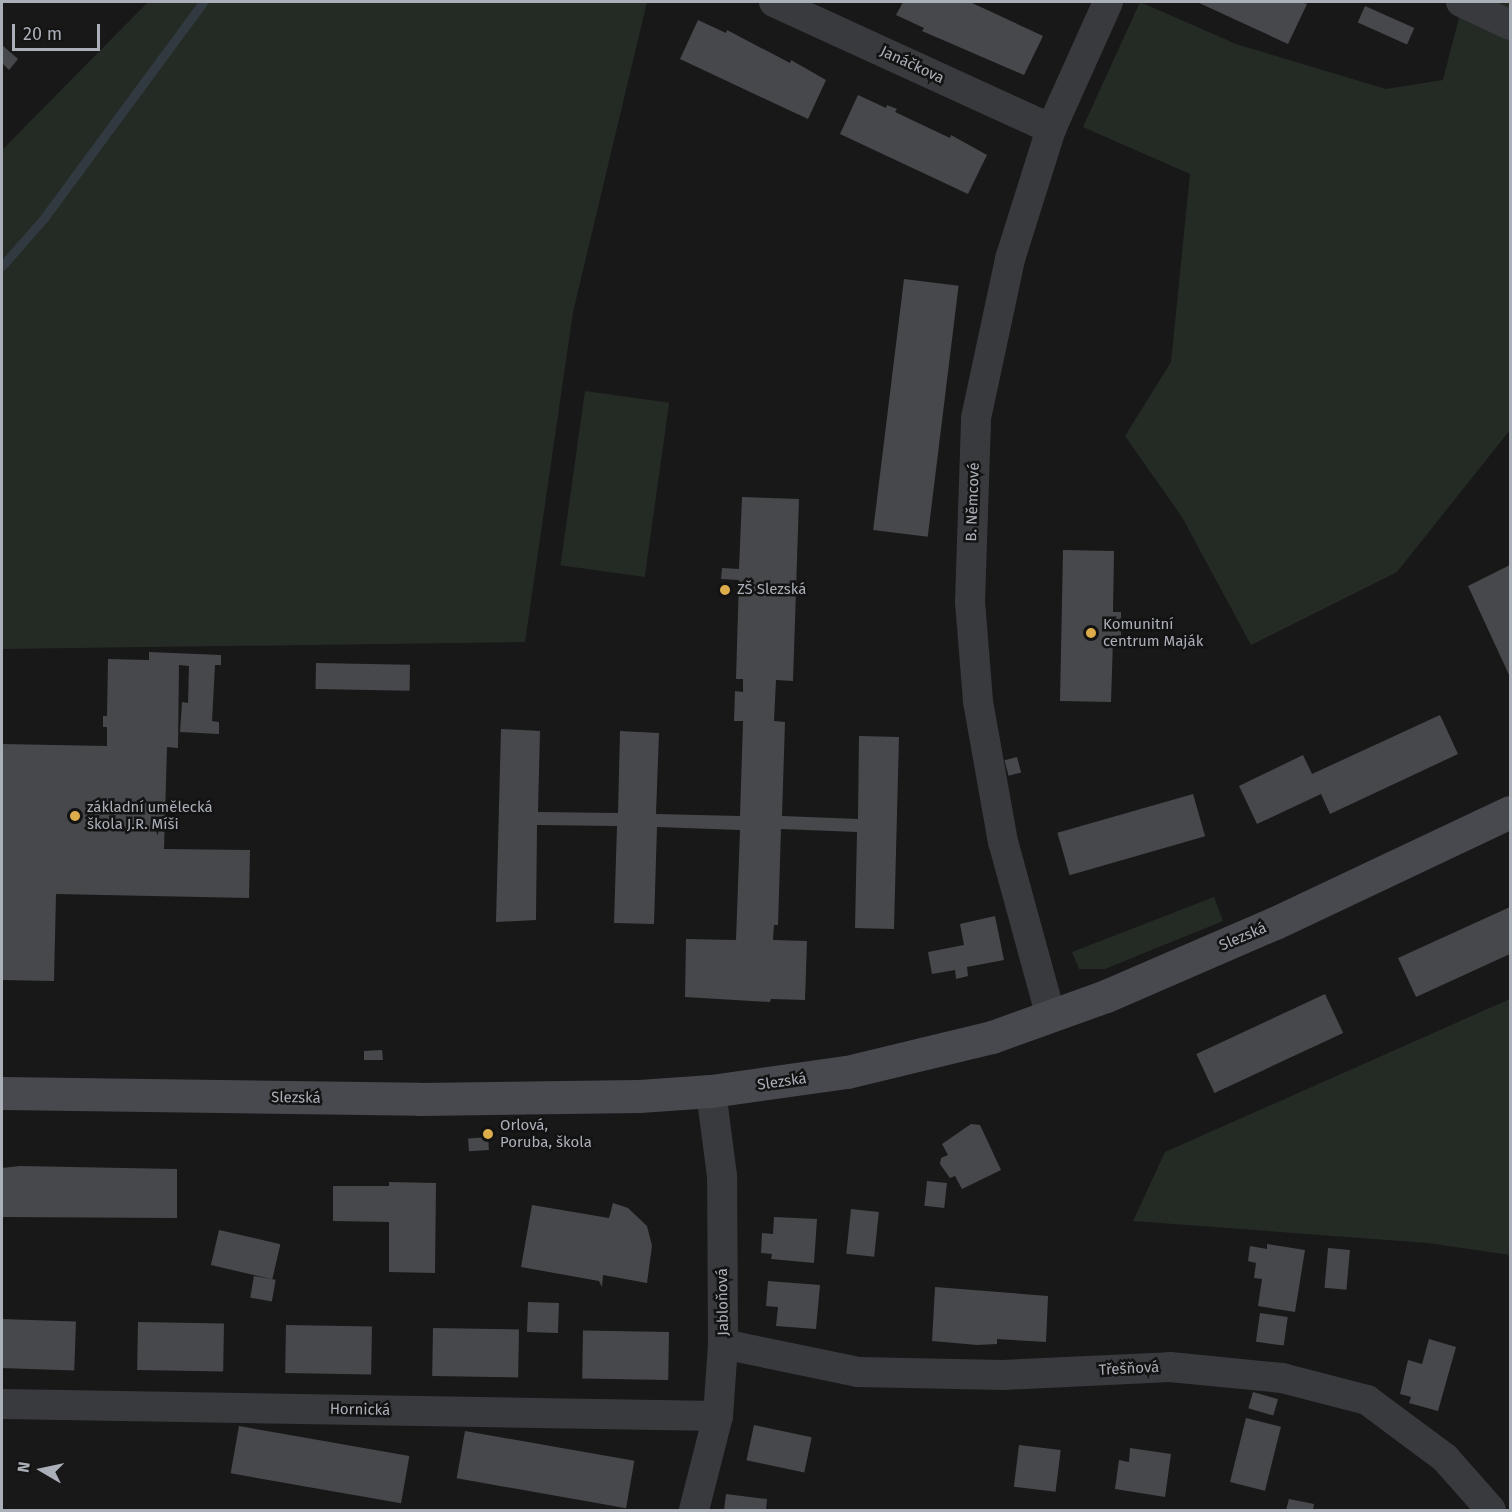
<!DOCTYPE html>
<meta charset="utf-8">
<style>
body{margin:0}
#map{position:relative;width:1512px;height:1512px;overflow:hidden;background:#181819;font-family:"Fira Sans",sans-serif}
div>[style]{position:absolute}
.green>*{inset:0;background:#242b25;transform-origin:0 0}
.stream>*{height:9px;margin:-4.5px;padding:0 4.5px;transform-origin:4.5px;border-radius:4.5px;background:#323a41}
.building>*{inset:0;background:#47484c;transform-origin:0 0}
.street>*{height:30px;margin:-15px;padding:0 15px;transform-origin:15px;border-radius:15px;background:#393a3e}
.secondary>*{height:33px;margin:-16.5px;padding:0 16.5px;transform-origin:16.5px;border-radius:16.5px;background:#47494e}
.dots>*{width:16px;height:16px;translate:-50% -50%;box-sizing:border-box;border:3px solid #131314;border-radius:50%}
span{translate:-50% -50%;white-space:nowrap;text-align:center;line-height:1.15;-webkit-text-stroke:5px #131314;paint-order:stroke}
.street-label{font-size:15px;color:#abafb8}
.poi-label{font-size:15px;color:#abafb8}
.left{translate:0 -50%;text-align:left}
.frame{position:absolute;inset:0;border:3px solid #abafb8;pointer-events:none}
.north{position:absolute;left:12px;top:1440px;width:60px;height:60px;-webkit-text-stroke:4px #131314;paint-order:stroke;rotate:279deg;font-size:16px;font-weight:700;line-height:24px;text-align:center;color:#abafb8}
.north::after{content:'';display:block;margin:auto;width:21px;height:27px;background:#abafb8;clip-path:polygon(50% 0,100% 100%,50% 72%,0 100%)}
.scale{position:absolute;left:12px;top:24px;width:88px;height:27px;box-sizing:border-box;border:3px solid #abafb8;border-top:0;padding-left:8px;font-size:18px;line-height:21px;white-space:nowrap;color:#abafb8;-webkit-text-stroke:4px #131314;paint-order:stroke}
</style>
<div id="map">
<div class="green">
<i style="clip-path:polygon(148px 2px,647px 2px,573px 312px,525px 642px,2px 649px,2px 150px)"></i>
<i style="clip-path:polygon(1140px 2px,1236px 44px,1386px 89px,1443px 80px,1463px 2px,1510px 2px,1510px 430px,1397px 572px,1251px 645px,1182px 517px,1125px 436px,1171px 362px,1190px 174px,1083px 127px)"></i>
<i style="left:585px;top:391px;width:85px;height:176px;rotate:8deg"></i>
<i style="clip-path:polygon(1214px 897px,1223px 921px,1105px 969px,1079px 969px,1072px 952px)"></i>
<i style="clip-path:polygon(1510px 999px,1510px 1255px,1428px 1243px,1133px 1221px,1165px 1152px)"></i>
</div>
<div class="stream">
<i style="left:2px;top:266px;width:64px;rotate:-48.8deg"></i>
<i style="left:44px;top:218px;width:268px;rotate:-53.6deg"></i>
</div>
<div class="building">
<i style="clip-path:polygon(903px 2px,970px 2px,1043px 36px,1024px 75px,922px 31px,924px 28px,896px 15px)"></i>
<i style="clip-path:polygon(1197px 2px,1301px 2px,1307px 4px,1288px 44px)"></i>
<i style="left:1365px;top:6px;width:54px;height:18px;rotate:24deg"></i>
<i style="clip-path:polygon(698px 20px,726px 33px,727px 30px,790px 63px,791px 60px,826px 80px,808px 119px,680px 59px)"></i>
<i style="clip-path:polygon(2px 45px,18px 59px,9px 70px,2px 63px)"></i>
<i style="clip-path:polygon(858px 95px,886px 108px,887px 105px,897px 109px,895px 112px,950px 138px,951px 135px,987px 155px,968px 194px,840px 134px)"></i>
<i style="left:904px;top:279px;width:55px;height:253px;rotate:7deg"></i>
<i style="clip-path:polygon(742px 497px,799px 499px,793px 681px,776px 680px,774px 721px,785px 722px,782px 816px,858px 819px,859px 736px,899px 737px,894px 929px,855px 928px,857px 832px,781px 829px,778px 925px,774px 925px,773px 940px,807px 941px,805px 1000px,771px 999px,770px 1002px,685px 997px,686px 939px,736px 940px,740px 830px,657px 827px,654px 924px,614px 923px,617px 826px,537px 825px,536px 920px,496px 922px,501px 729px,540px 731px,538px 812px,618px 813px,620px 731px,659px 733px,656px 814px,740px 816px,743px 721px,734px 721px,735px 691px,743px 692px,743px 679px,736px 679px,739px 580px,721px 579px,722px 568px,739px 569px)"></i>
<i style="clip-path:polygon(1063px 550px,1114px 551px,1113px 612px,1121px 612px,1121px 641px,1113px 641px,1111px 702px,1060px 701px)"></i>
<i style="clip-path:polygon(1510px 565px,1510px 677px,1468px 586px)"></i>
<i style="clip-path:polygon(149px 652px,221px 655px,221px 665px,215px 665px,212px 721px,219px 722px,219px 734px,180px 732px,182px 702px,188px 703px,189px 666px,179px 665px,178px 748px,167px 747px,164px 849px,250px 850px,249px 898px,56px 894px,54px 981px,2px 980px,2px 744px,107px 746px,107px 727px,103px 727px,103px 716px,107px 716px,108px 659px,149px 660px)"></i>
<i style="left:316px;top:663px;width:94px;height:26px;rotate:1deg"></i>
<i style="clip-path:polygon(1440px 715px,1458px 754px,1330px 814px,1321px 794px,1257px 824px,1239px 786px,1303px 755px,1312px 774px)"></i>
<i style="left:1017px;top:757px;width:16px;height:13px;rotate:75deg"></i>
<i style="left:1193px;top:794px;width:44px;height:141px;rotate:74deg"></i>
<i style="clip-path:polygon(1510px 907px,1510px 954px,1416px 997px,1398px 958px)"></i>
<i style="clip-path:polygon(995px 916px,1004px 960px,967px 967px,968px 976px,956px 979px,955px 970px,932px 974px,928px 952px,964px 945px,960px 924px)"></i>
<i style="left:1325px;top:994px;width:43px;height:142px;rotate:65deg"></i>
<i style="clip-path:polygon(382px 1050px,383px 1060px,364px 1060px,364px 1051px)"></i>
<i style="clip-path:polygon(971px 1124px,980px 1125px,1001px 1170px,962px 1189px,955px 1176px,950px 1178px,940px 1164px,941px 1158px,948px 1155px,942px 1144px)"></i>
<i style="left:488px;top:1137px;width:13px;height:20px;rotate:86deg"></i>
<i style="clip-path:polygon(20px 1166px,177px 1169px,177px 1218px,2px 1217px,2px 1168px)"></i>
<i style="left:927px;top:1181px;width:20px;height:25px;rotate:6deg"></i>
<i style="clip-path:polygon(389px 1182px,436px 1183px,435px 1273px,389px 1272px,389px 1222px,333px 1221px,333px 1186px,389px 1186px)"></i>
<i style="clip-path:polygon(613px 1203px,628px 1208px,647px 1226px,652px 1246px,647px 1283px,603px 1275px,602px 1287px,599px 1281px,521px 1267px,532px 1205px,609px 1218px)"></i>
<i style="left:851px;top:1209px;width:28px;height:45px;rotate:6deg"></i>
<i style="clip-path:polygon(774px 1217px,817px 1219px,814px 1263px,771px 1259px,772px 1254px,761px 1253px,762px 1233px,773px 1234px)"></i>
<i style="left:219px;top:1230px;width:63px;height:36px;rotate:13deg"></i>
<i style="clip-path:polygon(1267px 1244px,1305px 1250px,1295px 1312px,1258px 1306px,1262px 1279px,1254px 1278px,1256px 1263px,1248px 1261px,1250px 1246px,1267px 1249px)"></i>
<i style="left:1328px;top:1248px;width:22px;height:40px;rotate:5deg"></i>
<i style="left:254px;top:1276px;width:22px;height:22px;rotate:10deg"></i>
<i style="clip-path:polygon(768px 1281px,820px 1285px,816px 1329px,776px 1326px,778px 1307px,766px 1306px)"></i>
<i style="clip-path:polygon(935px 1287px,1048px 1296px,1046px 1342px,997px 1339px,997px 1344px,977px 1345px,932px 1341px)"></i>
<i style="left:528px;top:1302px;width:31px;height:30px;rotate:2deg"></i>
<i style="left:1260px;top:1313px;width:28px;height:29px;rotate:8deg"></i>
<i style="left:2px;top:1319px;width:74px;height:49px;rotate:2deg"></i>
<i style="left:138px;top:1322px;width:86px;height:48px;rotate:1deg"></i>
<i style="left:286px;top:1325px;width:86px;height:48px;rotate:1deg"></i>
<i style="left:433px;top:1328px;width:86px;height:48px;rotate:1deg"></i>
<i style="left:669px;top:1332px;width:48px;height:86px;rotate:91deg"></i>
<i style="clip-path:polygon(1429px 1339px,1456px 1347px,1438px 1411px,1409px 1403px,1411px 1397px,1400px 1394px,1408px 1360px,1422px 1364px)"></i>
<i style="left:1253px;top:1392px;width:26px;height:17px;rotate:16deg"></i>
<i style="left:1246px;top:1418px;width:36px;height:66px;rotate:14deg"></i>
<i style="left:754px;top:1425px;width:59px;height:36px;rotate:12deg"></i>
<i style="left:239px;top:1426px;width:173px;height:48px;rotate:10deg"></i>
<i style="left:465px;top:1431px;width:172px;height:48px;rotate:10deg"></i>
<i style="left:1019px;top:1445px;width:42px;height:42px;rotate:7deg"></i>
<i style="clip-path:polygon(1130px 1448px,1171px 1454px,1165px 1497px,1115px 1489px,1119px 1460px,1129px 1462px)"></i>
<i style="clip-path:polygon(726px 1494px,767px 1499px,766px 1510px,724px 1510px)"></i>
<i style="clip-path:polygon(1289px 1499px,1314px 1504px,1313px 1510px,1286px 1510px)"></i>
</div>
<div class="street">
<i style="left:774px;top:2px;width:305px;rotate:24.6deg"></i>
<i style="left:1461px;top:2px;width:54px;rotate:25.1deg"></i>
<i style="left:1051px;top:1017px;width:181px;rotate:-105.3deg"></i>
<i style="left:1003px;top:842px;width:143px;rotate:-100.1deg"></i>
<i style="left:978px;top:701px;width:99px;rotate:-94.6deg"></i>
<i style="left:970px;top:602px;width:184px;rotate:-88.1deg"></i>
<i style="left:976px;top:418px;width:163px;rotate:-77.9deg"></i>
<i style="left:1010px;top:259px;width:136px;rotate:-72.5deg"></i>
<i style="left:1051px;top:129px;width:139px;rotate:-65.8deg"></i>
<i style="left:723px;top:1344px;width:138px;rotate:11.7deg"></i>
<i style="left:858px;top:1372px;width:145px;rotate:1.2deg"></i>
<i style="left:1003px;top:1375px;width:167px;rotate:-2.7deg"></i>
<i style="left:1170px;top:1367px;width:113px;rotate:5.6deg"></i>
<i style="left:1282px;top:1378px;width:88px;rotate:14.5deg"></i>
<i style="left:1367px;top:1400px;width:97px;rotate:36.6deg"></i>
<i style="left:1445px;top:1458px;width:69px;rotate:48.5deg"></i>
<i style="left:2px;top:1404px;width:716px;rotate:0.96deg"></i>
<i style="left:694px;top:1510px;width:97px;rotate:-75.7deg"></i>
<i style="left:718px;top:1416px;width:72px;rotate:-86deg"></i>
<i style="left:723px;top:1344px;width:168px;rotate:-90.3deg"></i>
<i style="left:722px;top:1176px;width:86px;rotate:-97.4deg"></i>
</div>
<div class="secondary">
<i style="left:2px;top:1093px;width:417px;rotate:0.8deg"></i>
<i style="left:419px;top:1099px;width:220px;rotate:-0.8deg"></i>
<i style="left:639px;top:1096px;width:72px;rotate:-4deg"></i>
<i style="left:711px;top:1091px;width:137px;rotate:-8deg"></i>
<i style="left:847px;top:1072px;width:149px;rotate:-13.6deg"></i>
<i style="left:992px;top:1037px;width:121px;rotate:-19.8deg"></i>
<i style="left:1106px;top:996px;width:184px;rotate:-23.4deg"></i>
<i style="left:1275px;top:923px;width:260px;rotate:-25.3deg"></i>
</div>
<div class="dots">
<i style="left:725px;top:590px;background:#dead4b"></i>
<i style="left:1091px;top:633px;background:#dead4b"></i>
<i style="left:75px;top:816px;background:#dead4b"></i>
<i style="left:488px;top:1134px;background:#dead4b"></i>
</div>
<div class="street-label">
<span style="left:912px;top:65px;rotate:25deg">Janáčkova</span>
<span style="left:973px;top:502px;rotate:-88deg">B. Němcové</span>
<span style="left:1243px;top:937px;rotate:-23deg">Slezská</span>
<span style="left:782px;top:1082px;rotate:-8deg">Slezská</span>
<span style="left:296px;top:1098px;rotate:1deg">Slezská</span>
<span style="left:723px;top:1302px;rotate:-91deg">Jabloňová</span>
<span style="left:1129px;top:1369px;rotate:-3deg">Třešňová</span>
<span style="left:360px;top:1410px;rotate:1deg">Hornická</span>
</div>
<div class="poi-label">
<span class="left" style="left:737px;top:590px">ZŠ Slezská</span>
<span class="left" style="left:1103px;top:633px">Komunitní<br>centrum Maják</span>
<span class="left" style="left:87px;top:816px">základní umělecká<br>škola J.R. Míši</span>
<span class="left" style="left:500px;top:1134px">Orlová,<br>Poruba, škola</span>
</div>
<div class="frame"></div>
<div class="north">N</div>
<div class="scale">20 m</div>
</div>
